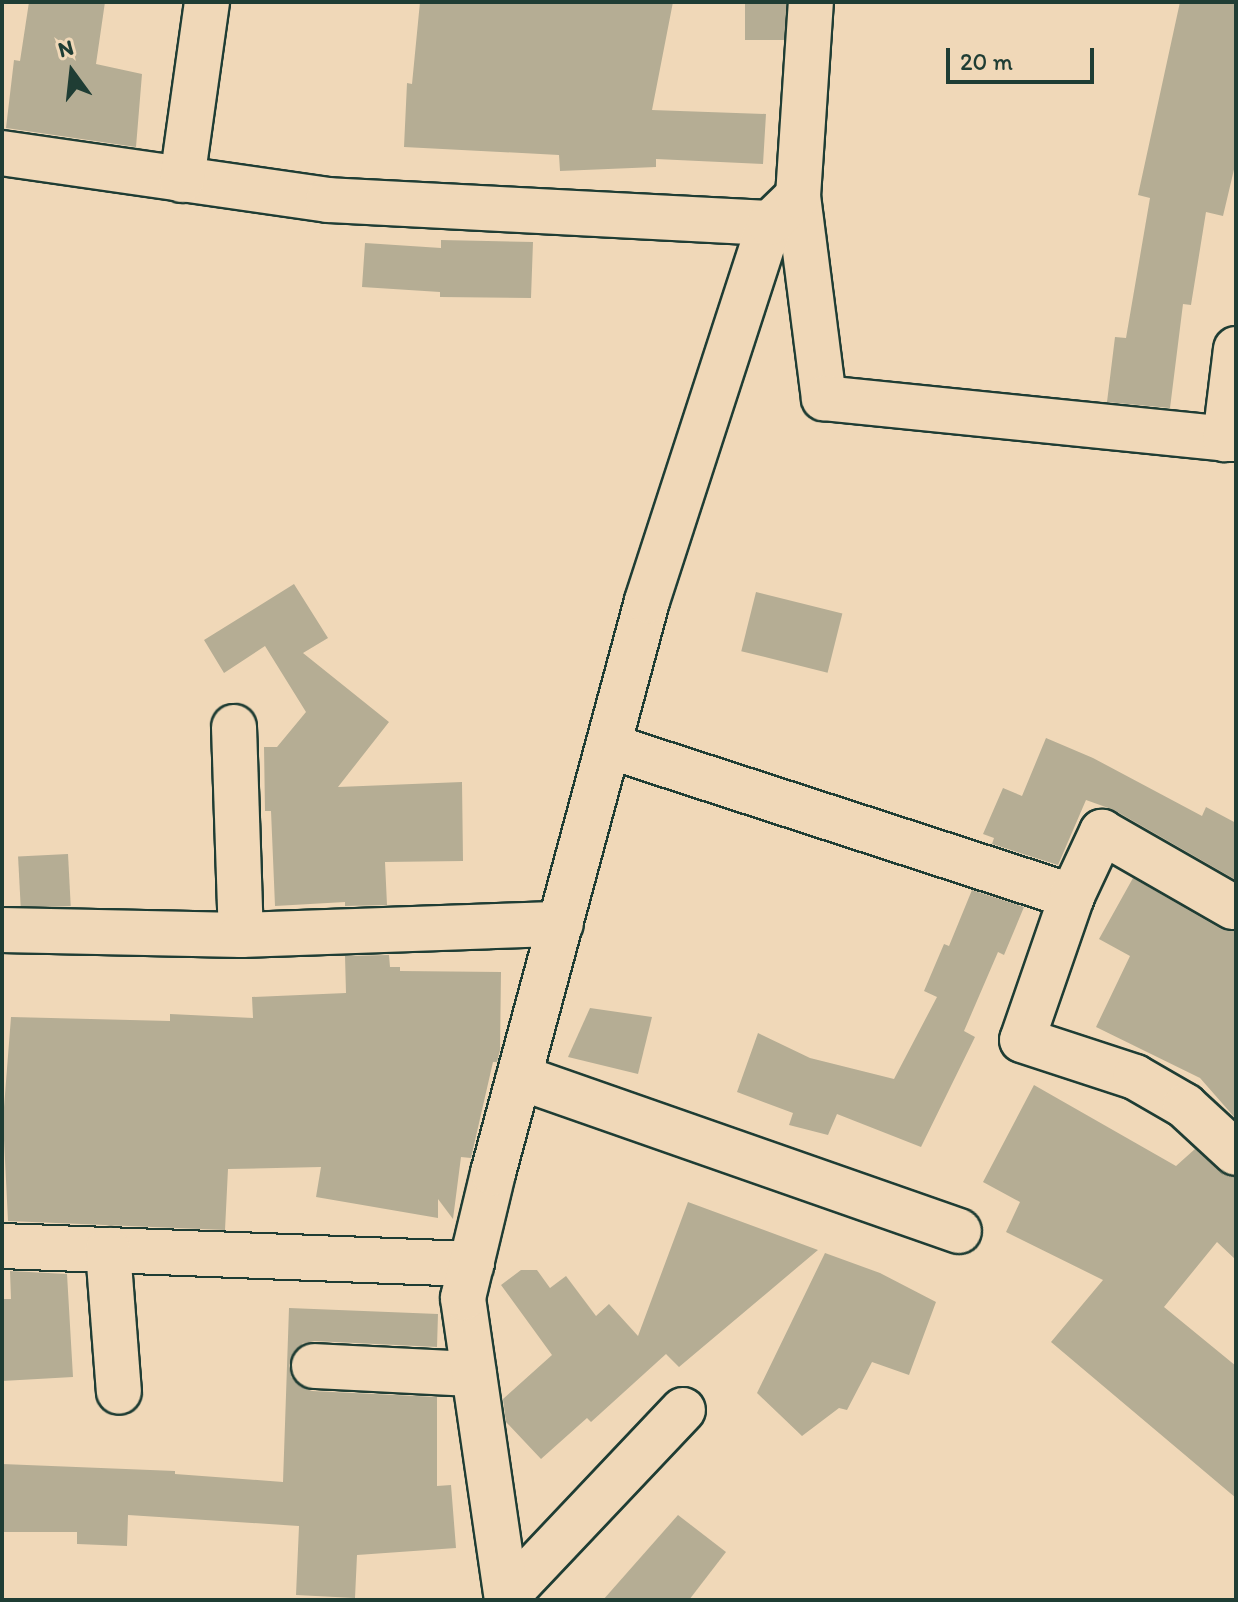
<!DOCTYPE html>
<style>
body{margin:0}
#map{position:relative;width:1238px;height:1602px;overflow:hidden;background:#f0d8b8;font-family:Itim,sans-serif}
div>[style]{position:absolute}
.building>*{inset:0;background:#b5ad94;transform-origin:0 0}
.roads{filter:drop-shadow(2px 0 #1f3d34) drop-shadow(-2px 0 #1f3d34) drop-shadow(0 2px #1f3d34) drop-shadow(0 -2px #1f3d34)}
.street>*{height:44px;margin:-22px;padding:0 22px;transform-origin:22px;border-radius:22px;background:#f0d8b8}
span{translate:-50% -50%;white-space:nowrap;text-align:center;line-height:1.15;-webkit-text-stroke:6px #f0d8b8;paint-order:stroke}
.frame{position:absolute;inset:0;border:4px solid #1f3d34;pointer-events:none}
.north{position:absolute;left:32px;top:32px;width:80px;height:80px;-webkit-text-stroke:6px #f0d8b8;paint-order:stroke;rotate:345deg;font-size:22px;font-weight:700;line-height:32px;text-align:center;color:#1f3d34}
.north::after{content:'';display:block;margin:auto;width:28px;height:36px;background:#1f3d34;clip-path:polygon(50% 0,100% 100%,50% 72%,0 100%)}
.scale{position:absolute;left:946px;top:48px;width:148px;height:36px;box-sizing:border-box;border:4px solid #1f3d34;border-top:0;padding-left:10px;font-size:24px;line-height:28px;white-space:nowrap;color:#1f3d34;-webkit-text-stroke:6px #f0d8b8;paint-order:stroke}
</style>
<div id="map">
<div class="building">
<i style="clip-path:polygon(29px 2px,105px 2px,96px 64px,142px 74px,136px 147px,6px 128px,14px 60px,20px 61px)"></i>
<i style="clip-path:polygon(420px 2px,673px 2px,652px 110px,766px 114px,763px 164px,656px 159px,656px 167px,560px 171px,559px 155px,404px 147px,407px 83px,412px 84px)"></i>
<i style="left:745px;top:2px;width:41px;height:38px"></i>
<i style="clip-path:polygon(1180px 2px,1236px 2px,1236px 161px,1223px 216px,1206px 212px,1191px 305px,1183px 304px,1170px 408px,1107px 402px,1115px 337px,1126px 338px,1150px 198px,1138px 195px)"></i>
<i style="clip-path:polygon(441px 240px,533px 242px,531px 298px,440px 297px,440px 292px,362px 287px,365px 243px,441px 248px)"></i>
<i style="clip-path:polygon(294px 584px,328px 638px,303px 653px,389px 722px,338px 787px,462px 782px,463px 861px,385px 862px,387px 905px,345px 906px,345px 902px,275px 906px,271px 811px,265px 811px,264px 747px,277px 747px,306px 712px,265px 646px,224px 673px,204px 640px)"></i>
<i style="left:756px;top:592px;width:89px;height:61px;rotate:14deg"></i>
<i style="clip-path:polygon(1046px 738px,1093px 758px,1202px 816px,1206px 807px,1236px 823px,1236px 880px,1114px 810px,1086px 800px,1058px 865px,992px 844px,994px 838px,983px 834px,1003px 788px,1022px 796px)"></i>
<i style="left:68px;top:854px;width:52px;height:50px;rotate:87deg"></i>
<i style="clip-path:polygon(1133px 878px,1221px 929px,1236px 931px,1236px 1119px,1200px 1078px,1096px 1027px,1130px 956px,1099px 939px)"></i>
<i style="clip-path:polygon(972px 890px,1024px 907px,1004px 955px,998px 952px,964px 1031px,975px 1037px,921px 1147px,837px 1114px,828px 1135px,789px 1125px,793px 1113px,737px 1092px,758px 1033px,810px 1058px,894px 1079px,937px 997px,924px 991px,944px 944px,949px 946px)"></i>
<i style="clip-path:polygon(389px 955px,390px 967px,400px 967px,400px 971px,501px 972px,500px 1050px,497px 1062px,493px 1062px,471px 1158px,461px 1157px,453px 1219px,438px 1199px,438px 1218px,316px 1197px,321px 1167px,228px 1169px,225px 1230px,8px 1221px,3px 1120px,11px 1017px,170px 1021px,170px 1014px,253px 1018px,252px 997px,346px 993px,345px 956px)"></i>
<i style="clip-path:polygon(590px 1008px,652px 1017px,638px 1074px,568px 1057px)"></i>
<i style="clip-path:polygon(1034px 1085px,1176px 1166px,1195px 1149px,1220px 1172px,1236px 1177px,1236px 1260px,1217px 1242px,1164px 1307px,1236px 1366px,1236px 1498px,1051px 1342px,1103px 1280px,1006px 1232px,1020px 1202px,983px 1182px)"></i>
<i style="clip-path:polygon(688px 1202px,818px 1250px,679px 1367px,666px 1354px,591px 1422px,587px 1418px,541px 1459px,506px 1422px,503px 1399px,552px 1355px,501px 1285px,521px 1270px,537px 1270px,550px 1288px,566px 1276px,596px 1316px,609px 1304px,638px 1336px)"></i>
<i style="clip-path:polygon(825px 1253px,880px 1273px,936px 1302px,909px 1375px,872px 1362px,847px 1410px,839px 1408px,802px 1436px,757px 1393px)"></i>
<i style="clip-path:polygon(10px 1271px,67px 1274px,73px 1377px,2px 1381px,2px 1299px,11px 1299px)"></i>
<i style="clip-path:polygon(289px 1308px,438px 1314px,437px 1347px,314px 1341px,303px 1343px,294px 1352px,289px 1366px,291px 1377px,300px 1386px,312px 1391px,437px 1397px,437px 1486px,451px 1485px,456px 1548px,357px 1555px,355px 1598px,296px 1595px,299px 1526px,128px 1515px,127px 1546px,77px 1544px,77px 1532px,2px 1532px,2px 1464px,175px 1471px,175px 1474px,283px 1482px)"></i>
<i style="clip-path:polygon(678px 1515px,726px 1552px,689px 1600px,603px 1600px)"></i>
</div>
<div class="roads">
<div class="street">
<i style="left:2px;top:153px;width:329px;rotate:8.2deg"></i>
<i style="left:328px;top:200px;width:443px;rotate:3deg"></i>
<i style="left:182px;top:180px;width:180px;rotate:-82deg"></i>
<i style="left:798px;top:196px;width:204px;rotate:82.7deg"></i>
<i style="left:824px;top:398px;width:403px;rotate:5.8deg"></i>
<i style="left:1236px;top:349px;width:91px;rotate:97deg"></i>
<i style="left:1225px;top:439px;width:11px"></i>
<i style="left:234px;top:727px;width:208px;rotate:88.1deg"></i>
<i style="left:609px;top:746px;width:487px;rotate:18deg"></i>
<i style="left:1072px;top:896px;width:152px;rotate:109.1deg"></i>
<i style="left:1022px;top:1040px;width:119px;rotate:18.1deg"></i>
<i style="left:1135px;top:1077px;width:58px;rotate:30.1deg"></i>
<i style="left:1185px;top:1106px;width:69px;rotate:42.7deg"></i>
<i style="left:1072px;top:896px;width:71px;rotate:-64.9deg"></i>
<i style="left:1102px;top:832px;width:151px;rotate:29.8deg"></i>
<i style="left:2px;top:930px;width:239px;rotate:1.2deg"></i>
<i style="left:241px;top:935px;width:320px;rotate:-2deg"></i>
<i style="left:519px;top:1077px;width:466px;rotate:19.3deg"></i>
<i style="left:2px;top:1246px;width:470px;rotate:2.2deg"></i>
<i style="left:108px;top:1250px;width:142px;rotate:85.6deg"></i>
<i style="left:314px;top:1366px;width:160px;rotate:2.9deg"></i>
<i style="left:507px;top:1596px;width:256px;rotate:-46.6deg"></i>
<i style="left:507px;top:1600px;width:305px;rotate:-98.3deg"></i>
<i style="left:463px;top:1298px;width:129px;rotate:-76.5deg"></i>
<i style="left:493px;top:1173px;width:592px;rotate:-74.93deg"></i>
<i style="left:647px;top:601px;width:398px;rotate:-72deg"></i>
<i style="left:770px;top:223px;width:39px;rotate:-44deg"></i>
<i style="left:798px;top:196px;width:194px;rotate:-86.2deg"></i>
</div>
</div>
<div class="frame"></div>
<div class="north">N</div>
<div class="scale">20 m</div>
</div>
